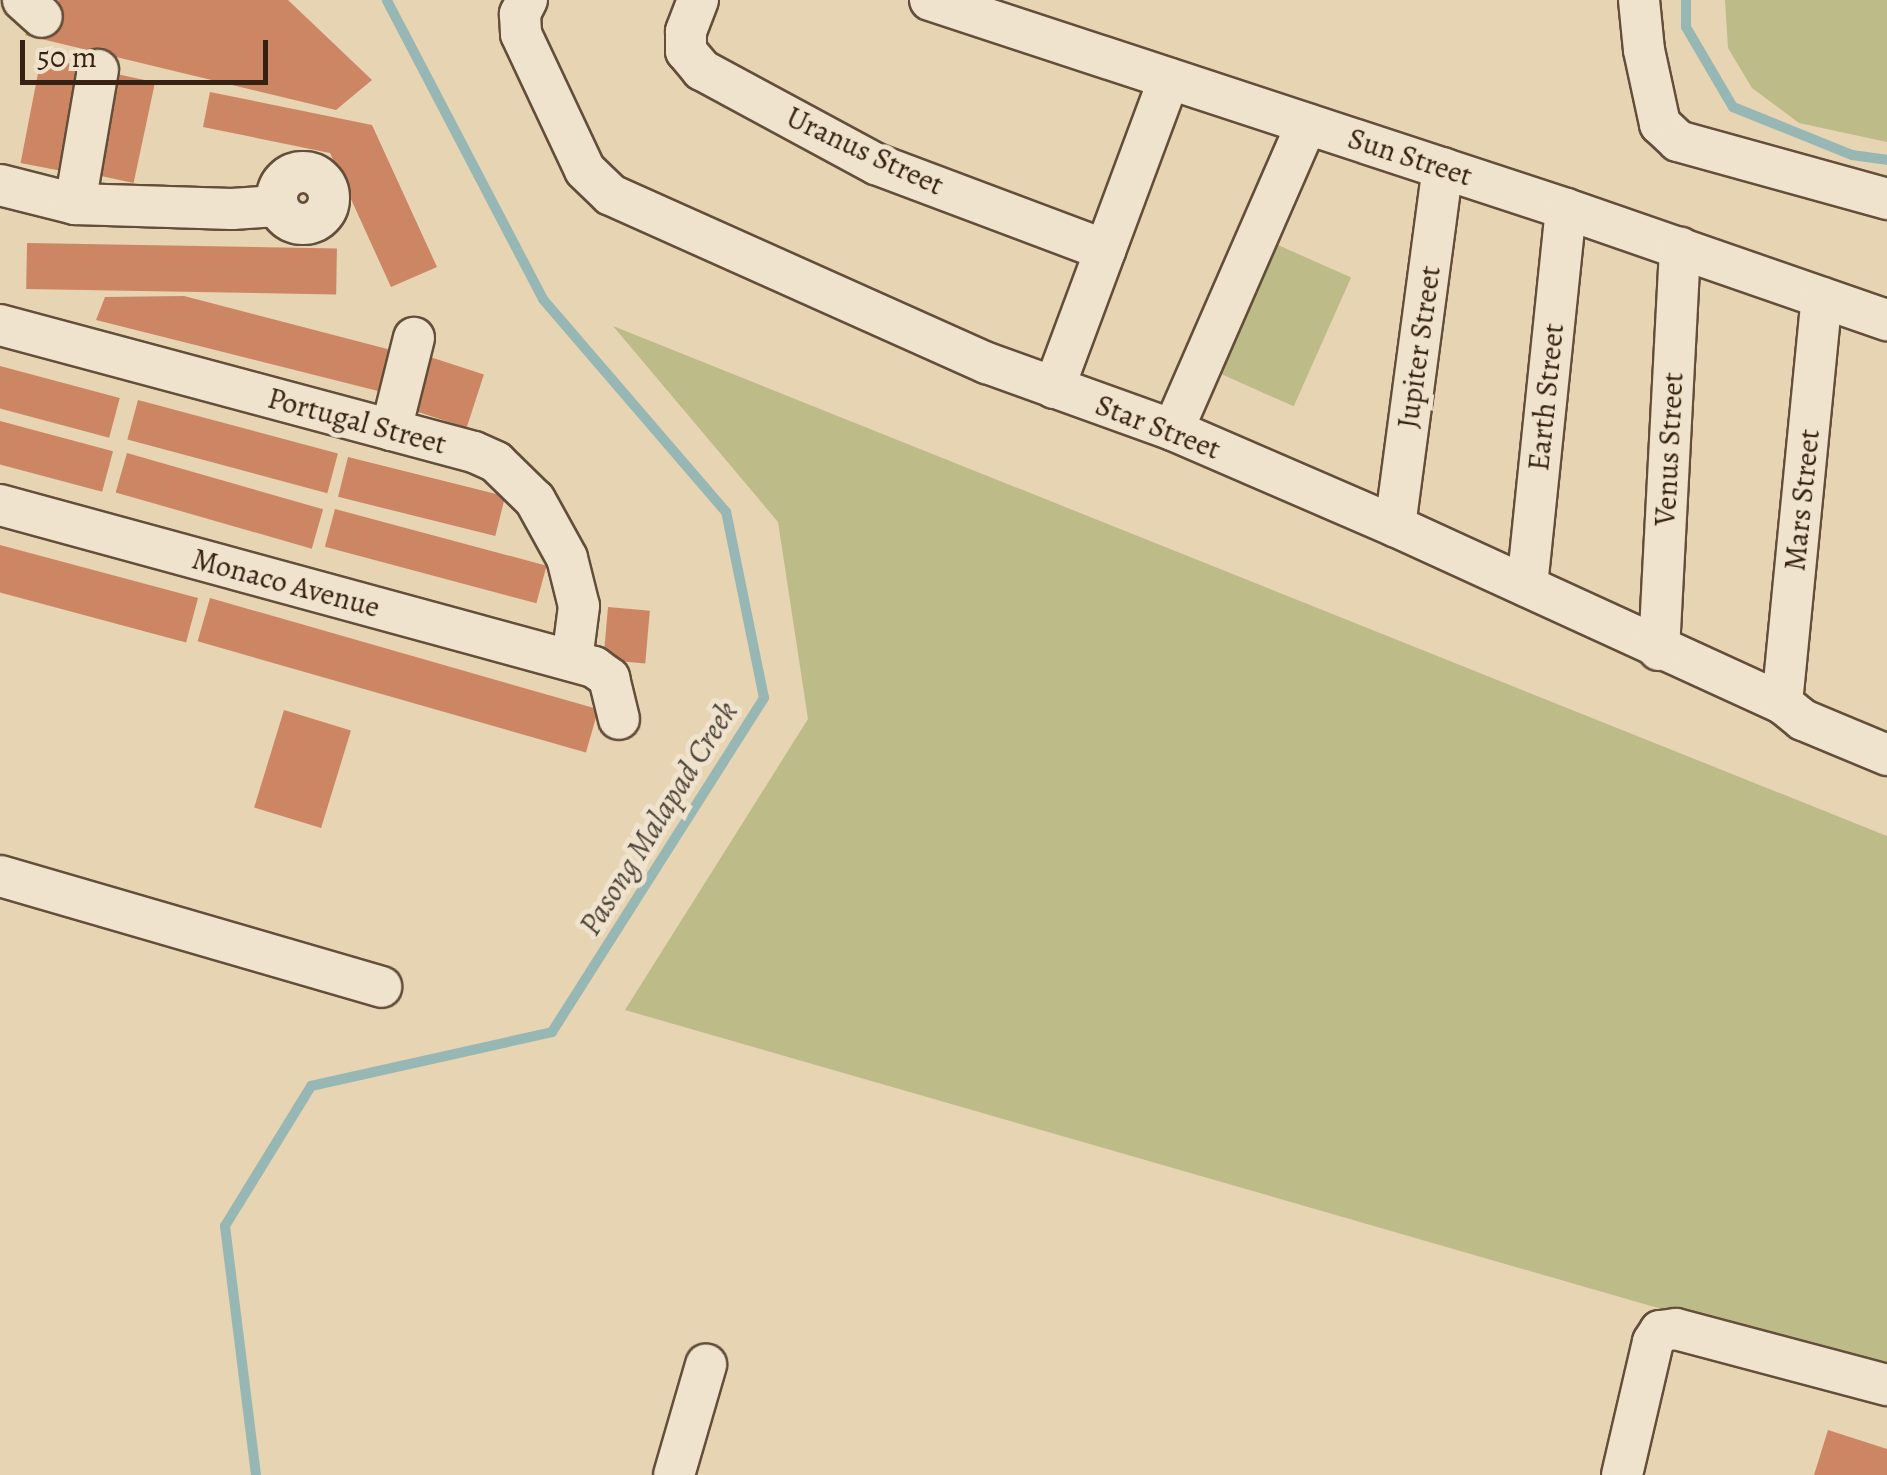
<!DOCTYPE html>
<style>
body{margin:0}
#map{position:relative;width:1887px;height:1475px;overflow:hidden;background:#e6d4b3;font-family:Alegreya,serif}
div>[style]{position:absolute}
.green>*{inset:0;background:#bdbb88;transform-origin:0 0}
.stream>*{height:10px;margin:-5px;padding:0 5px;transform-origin:5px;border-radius:5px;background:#97b7b4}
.building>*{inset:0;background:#cd8663;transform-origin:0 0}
.roads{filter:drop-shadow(2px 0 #634e3a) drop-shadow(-2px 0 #634e3a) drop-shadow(0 2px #634e3a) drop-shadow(0 -2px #634e3a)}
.minor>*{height:40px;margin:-20px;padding:0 20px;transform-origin:20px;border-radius:20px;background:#efe3ce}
.minor>.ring{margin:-20px;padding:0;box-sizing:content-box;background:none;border:40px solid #efe3ce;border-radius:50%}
span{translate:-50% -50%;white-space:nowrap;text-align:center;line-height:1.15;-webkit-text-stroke:10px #efe3ce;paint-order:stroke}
.street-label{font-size:30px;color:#372112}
.water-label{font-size:32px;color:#4f463a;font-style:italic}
.scale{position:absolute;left:20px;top:40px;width:248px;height:45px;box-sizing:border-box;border:5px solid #372112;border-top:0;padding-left:12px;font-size:30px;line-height:35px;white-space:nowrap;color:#372112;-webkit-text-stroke:8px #efe3ce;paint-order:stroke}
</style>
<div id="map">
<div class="green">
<i style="clip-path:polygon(1725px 0,1887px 0,1887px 142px,1799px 123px,1752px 88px,1728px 48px)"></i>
<i style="left:1278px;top:245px;width:80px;height:141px;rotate:24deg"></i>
<i style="clip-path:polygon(613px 326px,1887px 836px,1887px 1374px,625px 1010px,808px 719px,778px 522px)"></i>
</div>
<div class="stream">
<i style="left:1686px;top:0;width:27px;rotate:90deg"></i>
<i style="left:1686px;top:27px;width:93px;rotate:59.6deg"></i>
<i style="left:1733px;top:107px;width:128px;rotate:22deg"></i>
<i style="left:1852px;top:155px;width:35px;rotate:8deg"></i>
<i style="left:256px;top:1475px;width:251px;rotate:-97.1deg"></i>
<i style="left:225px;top:1226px;width:164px;rotate:-58.4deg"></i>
<i style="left:311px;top:1086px;width:247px;rotate:-12.6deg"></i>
<i style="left:552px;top:1032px;width:396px;rotate:-57.6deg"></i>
<i style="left:764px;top:698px;width:190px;rotate:-101.5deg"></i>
<i style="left:726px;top:512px;width:281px;rotate:-130.7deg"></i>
<i style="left:543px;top:299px;width:337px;rotate:-117.6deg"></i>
</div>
<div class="building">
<i style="clip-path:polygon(59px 0,288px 0,372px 80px,336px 110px,25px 35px)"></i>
<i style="left:41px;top:58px;width:46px;height:107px;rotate:11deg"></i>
<i style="left:112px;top:73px;width:44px;height:103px;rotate:12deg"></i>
<i style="clip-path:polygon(210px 92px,372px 125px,437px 267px,391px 287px,330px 153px,203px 127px)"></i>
<i style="left:27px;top:243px;width:310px;height:46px;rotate:1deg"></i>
<i style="clip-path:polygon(184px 296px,395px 351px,386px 393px,96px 320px,105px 297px)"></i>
<i style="left:424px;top:355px;width:63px;height:56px;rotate:18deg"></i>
<i style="left:0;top:366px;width:124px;height:41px;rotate:15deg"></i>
<i style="left:138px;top:400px;width:207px;height:41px;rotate:15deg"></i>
<i style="left:0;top:421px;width:117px;height:42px;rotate:15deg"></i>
<i style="left:127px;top:453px;width:204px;height:41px;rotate:16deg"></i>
<i style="left:348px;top:457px;width:162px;height:41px;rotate:14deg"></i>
<i style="left:335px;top:509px;width:219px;height:39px;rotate:15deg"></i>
<i style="left:0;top:545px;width:205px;height:46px;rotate:15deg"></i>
<i style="left:210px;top:598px;width:404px;height:45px;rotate:16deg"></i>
<i style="left:608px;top:607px;width:42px;height:53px;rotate:5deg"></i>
<i style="left:284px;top:710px;width:70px;height:102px;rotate:17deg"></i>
<i style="clip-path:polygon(1828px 1430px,1887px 1449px,1887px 1475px,1814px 1475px)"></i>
</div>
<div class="roads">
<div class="minor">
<i style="left:23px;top:0;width:25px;rotate:42deg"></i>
<i style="left:527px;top:0;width:16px;rotate:117deg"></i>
<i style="left:520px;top:14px;width:20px;rotate:87deg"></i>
<i style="left:521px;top:34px;width:150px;rotate:64.8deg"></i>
<i style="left:585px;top:170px;width:36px;rotate:44deg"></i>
<i style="left:611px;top:195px;width:412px;rotate:24.1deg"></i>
<i style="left:987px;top:363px;width:198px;rotate:19.8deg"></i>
<i style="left:1173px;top:430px;width:242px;rotate:23.4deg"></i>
<i style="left:1395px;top:526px;width:426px;rotate:24.6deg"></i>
<i style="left:1782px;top:703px;width:27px;rotate:39deg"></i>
<i style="left:1803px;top:720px;width:91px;rotate:22.6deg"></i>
<i style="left:698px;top:0;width:34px;rotate:111deg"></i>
<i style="left:686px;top:32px;width:19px;rotate:90deg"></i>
<i style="left:686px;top:51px;width:25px;rotate:50deg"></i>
<i style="left:702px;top:70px;width:198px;rotate:28.4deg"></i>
<i style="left:876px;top:164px;width:245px;rotate:20.6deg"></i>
<i style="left:930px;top:0;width:669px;rotate:18.19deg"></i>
<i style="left:1566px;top:209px;width:340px;rotate:19.1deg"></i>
<i style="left:1639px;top:0;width:50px;rotate:84.3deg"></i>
<i style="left:1644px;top:50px;width:76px;rotate:77.8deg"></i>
<i style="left:1660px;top:124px;width:25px;rotate:43deg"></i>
<i style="left:1678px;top:141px;width:217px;rotate:15.5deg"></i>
<i class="ring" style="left:277px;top:172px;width:12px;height:12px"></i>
<i style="left:0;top:185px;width:77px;rotate:14.2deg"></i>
<i style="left:75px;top:204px;width:157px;rotate:1.8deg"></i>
<i style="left:232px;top:209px;width:45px;rotate:-3.8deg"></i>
<i style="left:75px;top:204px;width:136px;rotate:-80.3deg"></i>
<i style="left:0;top:325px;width:491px;rotate:15deg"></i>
<i style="left:474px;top:452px;width:24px;rotate:24deg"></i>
<i style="left:496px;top:462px;width:54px;rotate:44.3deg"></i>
<i style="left:535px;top:500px;width:66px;rotate:61.1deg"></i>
<i style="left:567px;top:558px;width:49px;rotate:76deg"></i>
<i style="left:579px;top:606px;width:54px;rotate:97.4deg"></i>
<i style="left:1054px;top:388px;width:330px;rotate:-69.6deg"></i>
<i style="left:391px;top:430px;width:95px;rotate:-76deg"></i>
<i style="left:1173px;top:430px;width:334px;rotate:-66.4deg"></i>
<i style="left:0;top:505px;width:616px;rotate:15.26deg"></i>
<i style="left:594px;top:667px;width:19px;rotate:36deg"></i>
<i style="left:609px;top:678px;width:42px;rotate:76.3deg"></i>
<i style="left:1395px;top:526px;width:361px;rotate:-82.4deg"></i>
<i style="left:1527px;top:586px;width:379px;rotate:-84.1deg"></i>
<i style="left:1659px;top:650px;width:403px;rotate:-87deg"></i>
<i style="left:1782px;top:703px;width:407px;rotate:-84.4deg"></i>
<i style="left:0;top:876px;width:397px;rotate:16.2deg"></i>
<i style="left:674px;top:1475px;width:115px;rotate:-73.8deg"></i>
<i style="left:1622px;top:1475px;width:137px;rotate:-76.9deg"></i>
<i style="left:1653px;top:1342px;width:13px;rotate:-58deg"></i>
<i style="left:1660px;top:1331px;width:16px;rotate:-7deg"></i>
<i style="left:1676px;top:1329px;width:218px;rotate:14.9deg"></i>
</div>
</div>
<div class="street-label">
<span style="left:865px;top:151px;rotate:25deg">Uranus Street</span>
<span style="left:1410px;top:157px;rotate:18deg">Sun Street</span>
<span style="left:1419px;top:347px;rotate:-82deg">Jupiter Street</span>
<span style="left:1546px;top:397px;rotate:-84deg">Earth Street</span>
<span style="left:357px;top:421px;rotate:15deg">Portugal Street</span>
<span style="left:1158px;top:427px;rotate:21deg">Star Street</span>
<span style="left:1669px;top:449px;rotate:-87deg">Venus Street</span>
<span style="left:1802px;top:500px;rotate:-84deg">Mars Street</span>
<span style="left:286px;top:583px;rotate:15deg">Monaco Avenue</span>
</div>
<div class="water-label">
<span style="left:658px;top:818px;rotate:-58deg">Pasong Malapad Creek</span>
</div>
<div class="scale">50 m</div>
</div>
